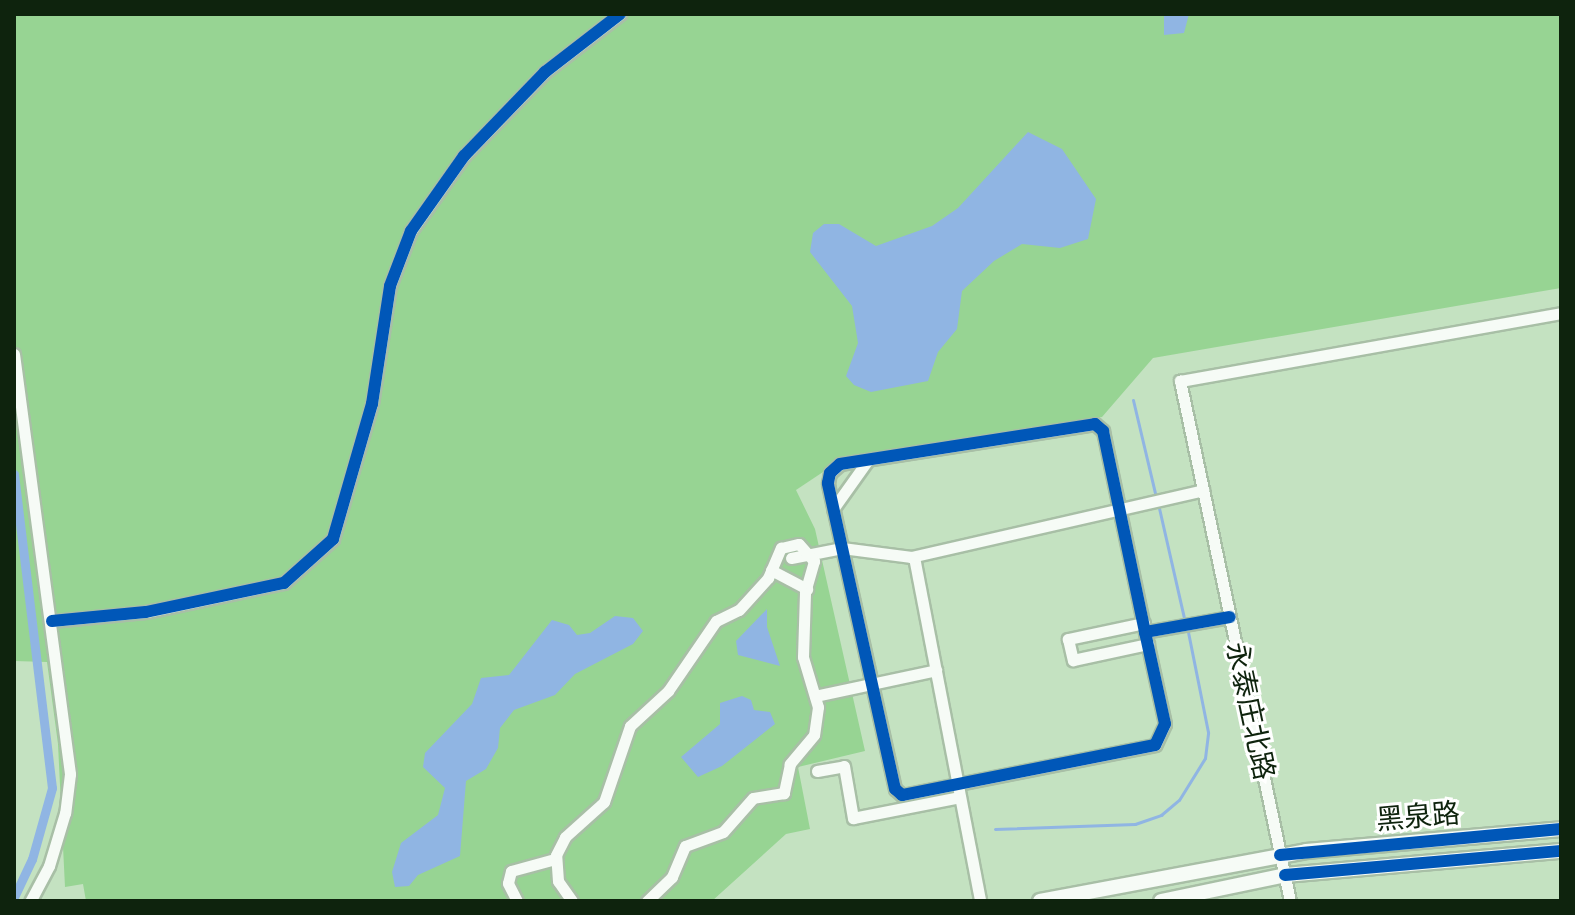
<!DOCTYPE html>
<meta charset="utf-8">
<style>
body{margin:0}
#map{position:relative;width:1575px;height:915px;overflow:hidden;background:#c4e2c1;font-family:Helvetica,"Noto Sans SC",sans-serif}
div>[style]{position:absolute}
.green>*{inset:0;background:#97d493}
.water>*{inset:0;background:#90b5e3}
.stream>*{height:3px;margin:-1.5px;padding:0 1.5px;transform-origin:1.5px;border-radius:1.5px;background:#90b5e3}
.canal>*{height:9px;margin:-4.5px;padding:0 4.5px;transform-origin:4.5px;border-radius:4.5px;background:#90b5e3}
.roads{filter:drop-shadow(2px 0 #a8bfa6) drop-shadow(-2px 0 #a8bfa6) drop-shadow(0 2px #a8bfa6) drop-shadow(0 -2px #a8bfa6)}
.minor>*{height:11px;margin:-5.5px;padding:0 5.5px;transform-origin:5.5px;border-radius:5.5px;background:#f6fbf6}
.major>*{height:14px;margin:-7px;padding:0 7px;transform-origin:7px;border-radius:7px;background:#f6fbf6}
.cycleway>*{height:12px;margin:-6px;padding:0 6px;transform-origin:6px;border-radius:6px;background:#0057b8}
span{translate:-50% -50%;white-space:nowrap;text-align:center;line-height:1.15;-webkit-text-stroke:6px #fff;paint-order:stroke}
.street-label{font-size:28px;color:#0e230d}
.frame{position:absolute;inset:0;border:16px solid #0e230d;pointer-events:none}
</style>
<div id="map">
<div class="green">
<i style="clip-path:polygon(14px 14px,1561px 14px,1561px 288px,1153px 358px,1102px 417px,847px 456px,796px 490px,815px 529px,865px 751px,798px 767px,810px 829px,786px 834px,712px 901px,86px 901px,83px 884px,65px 887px,58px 744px,47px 662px,14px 661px)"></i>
</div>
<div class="water">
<i style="clip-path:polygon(1164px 14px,1189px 14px,1184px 33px,1164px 35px)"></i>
<i style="clip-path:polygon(1028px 132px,1062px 149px,1096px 199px,1088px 239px,1060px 248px,1022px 244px,994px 261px,962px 291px,957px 329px,938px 352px,928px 381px,871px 392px,854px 385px,846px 376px,858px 343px,852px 306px,810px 252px,813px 233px,824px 224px,839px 224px,876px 246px,932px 226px,958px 208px)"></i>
<i style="clip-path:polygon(767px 609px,767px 627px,780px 666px,738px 655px,736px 641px)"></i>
<i style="clip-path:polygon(615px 616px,633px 618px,643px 631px,633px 644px,575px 674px,555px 695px,514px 710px,500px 728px,498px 748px,486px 769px,466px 781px,460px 856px,418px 875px,409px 886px,395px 887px,392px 872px,401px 843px,438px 815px,445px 788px,423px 767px,425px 753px,472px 704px,481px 678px,509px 675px,552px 620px,569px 625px,577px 635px,590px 633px)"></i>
<i style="clip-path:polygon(742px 696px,751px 700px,754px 710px,770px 712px,775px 724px,722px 766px,698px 777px,681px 757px,720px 724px,720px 703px)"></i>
</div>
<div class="stream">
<i style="left:1133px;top:400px;width:96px;rotate:76.7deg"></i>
<i style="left:1159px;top:508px;width:113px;rotate:77.2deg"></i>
<i style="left:995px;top:829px;width:140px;rotate:-2deg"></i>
<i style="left:1135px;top:824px;width:28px;rotate:-19deg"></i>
<i style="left:1161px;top:815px;width:23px;rotate:-40deg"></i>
<i style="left:1179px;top:800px;width:49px;rotate:-58.2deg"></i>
<i style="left:1205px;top:758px;width:26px;rotate:-83deg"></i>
<i style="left:1208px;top:732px;width:102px;rotate:-101.3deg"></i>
</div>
<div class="canal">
<i style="left:14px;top:474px;width:316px;rotate:83.1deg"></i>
<i style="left:52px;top:788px;width:74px;rotate:105.7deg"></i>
<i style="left:32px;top:859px;width:42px;rotate:115.3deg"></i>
</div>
<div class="roads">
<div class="minor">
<i style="left:14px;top:354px;width:424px;rotate:82.4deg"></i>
<i style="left:70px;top:774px;width:39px;rotate:97deg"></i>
<i style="left:65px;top:813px;width:55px;rotate:106.8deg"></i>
<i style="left:49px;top:866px;width:40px;rotate:118deg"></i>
<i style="left:833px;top:509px;width:60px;rotate:-54.5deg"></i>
<i style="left:914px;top:557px;width:349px;rotate:79.1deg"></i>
<i style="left:791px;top:558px;width:52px;rotate:-11.1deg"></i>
<i style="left:842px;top:548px;width:70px;rotate:7.4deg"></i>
<i style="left:911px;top:557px;width:300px;rotate:-12.9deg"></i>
<i style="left:771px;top:570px;width:41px;rotate:27.8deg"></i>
<i style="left:52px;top:621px;width:94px;rotate:-5.5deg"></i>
<i style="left:146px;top:612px;width:141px;rotate:-11.9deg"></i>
<i style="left:284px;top:583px;width:66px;rotate:-41.9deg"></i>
<i style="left:333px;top:539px;width:141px;rotate:-73.9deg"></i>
<i style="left:372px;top:404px;width:119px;rotate:-81.3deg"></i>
<i style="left:390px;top:286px;width:59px;rotate:-69.1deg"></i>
<i style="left:411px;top:231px;width:92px;rotate:-54.8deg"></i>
<i style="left:464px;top:156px;width:117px;rotate:-46deg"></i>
<i style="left:545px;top:72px;width:95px;rotate:-37.7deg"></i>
<i style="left:1144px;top:623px;width:78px;rotate:168.1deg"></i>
<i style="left:1068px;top:639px;width:22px;rotate:77deg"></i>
<i style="left:1073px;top:660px;width:77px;rotate:-12deg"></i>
<i style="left:1145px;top:632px;width:94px;rotate:77.7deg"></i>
<i style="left:1165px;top:724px;width:23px;rotate:115deg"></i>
<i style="left:1155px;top:745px;width:258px;rotate:168.8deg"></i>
<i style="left:902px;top:795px;width:9px;rotate:-139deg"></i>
<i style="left:895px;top:789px;width:313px;rotate:-102.4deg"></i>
<i style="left:828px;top:483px;width:10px;rotate:-79deg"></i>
<i style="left:830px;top:473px;width:13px;rotate:-42deg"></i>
<i style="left:840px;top:464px;width:258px;rotate:-8.9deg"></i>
<i style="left:1095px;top:424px;width:11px;rotate:41deg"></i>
<i style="left:1103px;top:431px;width:205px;rotate:78.2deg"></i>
<i style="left:1145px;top:632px;width:86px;rotate:-10deg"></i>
<i style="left:815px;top:696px;width:124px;rotate:-12.1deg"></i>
<i style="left:817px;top:771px;width:27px;rotate:-10deg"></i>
<i style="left:844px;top:766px;width:53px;rotate:80.2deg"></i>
<i style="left:853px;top:818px;width:109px;rotate:-11.1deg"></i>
<i style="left:517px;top:901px;width:20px;rotate:-117deg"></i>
<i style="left:508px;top:883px;width:12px;rotate:-76deg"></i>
<i style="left:511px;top:871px;width:46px;rotate:-15.3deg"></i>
<i style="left:572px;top:901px;width:24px;rotate:-125deg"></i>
<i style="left:558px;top:881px;width:26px;rotate:-94deg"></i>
<i style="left:556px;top:855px;width:20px;rotate:-63deg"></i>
<i style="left:565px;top:837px;width:52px;rotate:-41.9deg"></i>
<i style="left:604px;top:802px;width:80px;rotate:-71.1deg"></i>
<i style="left:630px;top:726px;width:52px;rotate:-42.6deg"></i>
<i style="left:668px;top:691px;width:85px;rotate:-55.6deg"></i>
<i style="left:716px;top:621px;width:25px;rotate:-26deg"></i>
<i style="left:739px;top:610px;width:43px;rotate:-47.8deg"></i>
<i style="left:768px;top:578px;width:33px;rotate:-67deg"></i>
<i style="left:781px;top:548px;width:18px;rotate:-13deg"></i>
<i style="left:799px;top:544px;width:23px;rotate:49deg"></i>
<i style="left:814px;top:561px;width:33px;rotate:106deg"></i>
<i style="left:805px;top:593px;width:64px;rotate:91.8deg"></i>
<i style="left:803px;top:657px;width:52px;rotate:73.3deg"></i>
<i style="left:818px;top:707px;width:28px;rotate:98deg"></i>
<i style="left:814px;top:735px;width:38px;rotate:130deg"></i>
<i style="left:790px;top:764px;width:30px;rotate:102deg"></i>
<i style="left:784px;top:793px;width:31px;rotate:171deg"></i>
<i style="left:753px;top:798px;width:45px;rotate:131.4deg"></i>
<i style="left:723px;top:832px;width:40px;rotate:159.8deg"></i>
<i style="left:685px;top:846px;width:34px;rotate:113deg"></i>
<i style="left:672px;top:877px;width:35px;rotate:136deg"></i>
<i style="left:1290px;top:901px;width:532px;rotate:-101.94deg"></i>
<i style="left:1180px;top:381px;width:387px;rotate:-10.1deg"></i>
</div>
<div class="major">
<i style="left:1040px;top:901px;width:271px;rotate:-10.6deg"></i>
<i style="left:1306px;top:851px;width:256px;rotate:-4.9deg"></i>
<i style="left:1161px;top:901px;width:127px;rotate:-11.8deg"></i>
<i style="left:1285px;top:875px;width:277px;rotate:-5deg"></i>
</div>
</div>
<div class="cycleway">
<i style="left:52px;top:621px;width:94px;rotate:-5.5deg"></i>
<i style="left:146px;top:612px;width:141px;rotate:-11.9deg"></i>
<i style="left:284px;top:583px;width:66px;rotate:-41.9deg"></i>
<i style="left:333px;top:539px;width:141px;rotate:-73.9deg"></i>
<i style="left:372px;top:404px;width:119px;rotate:-81.3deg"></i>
<i style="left:390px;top:286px;width:59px;rotate:-69.1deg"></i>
<i style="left:411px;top:231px;width:92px;rotate:-54.8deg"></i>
<i style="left:464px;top:156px;width:117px;rotate:-46deg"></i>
<i style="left:545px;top:72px;width:95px;rotate:-37.7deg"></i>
<i style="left:1145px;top:632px;width:94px;rotate:77.7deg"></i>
<i style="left:1165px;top:724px;width:23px;rotate:115deg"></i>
<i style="left:1155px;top:745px;width:258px;rotate:168.8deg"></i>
<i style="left:902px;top:795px;width:9px;rotate:-139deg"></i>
<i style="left:895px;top:789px;width:313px;rotate:-102.4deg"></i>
<i style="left:828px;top:483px;width:10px;rotate:-79deg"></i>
<i style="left:830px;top:473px;width:13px;rotate:-42deg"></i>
<i style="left:840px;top:464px;width:258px;rotate:-8.9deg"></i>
<i style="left:1095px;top:424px;width:11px;rotate:41deg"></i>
<i style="left:1103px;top:431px;width:205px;rotate:78.2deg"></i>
<i style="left:1145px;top:632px;width:86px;rotate:-10deg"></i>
<i style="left:1280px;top:855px;width:282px;rotate:-5.3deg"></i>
<i style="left:1285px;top:875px;width:277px;rotate:-5deg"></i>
</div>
<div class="street-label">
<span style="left:1250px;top:711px;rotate:78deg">永泰庄北路</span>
<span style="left:1418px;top:817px;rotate:-5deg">黑泉路</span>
</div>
<div class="frame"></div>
</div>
